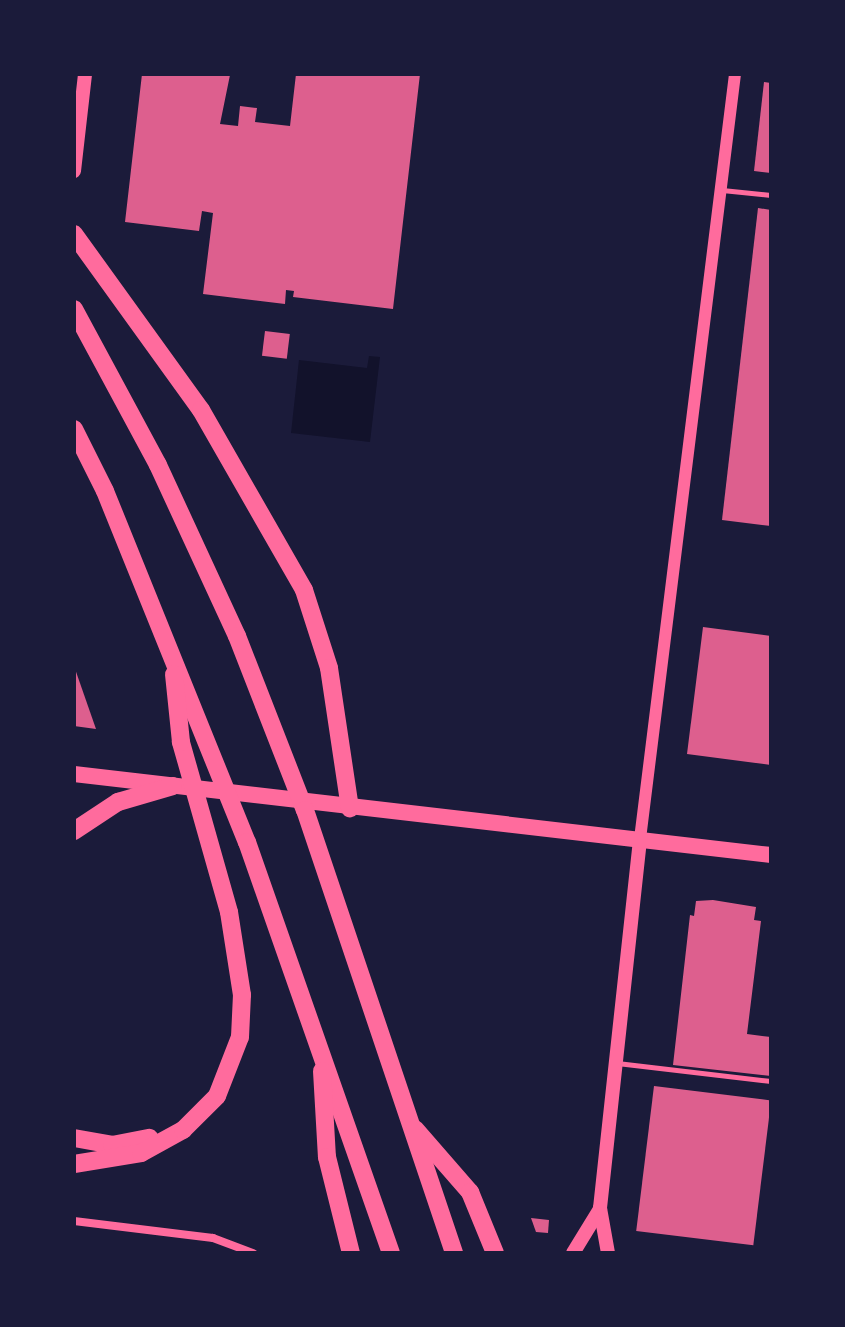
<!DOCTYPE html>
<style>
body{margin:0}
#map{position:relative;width:845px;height:1327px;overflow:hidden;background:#1b1b3a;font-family:Lato,sans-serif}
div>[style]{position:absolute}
.water>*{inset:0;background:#12122b}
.building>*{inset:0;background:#dd5f8e;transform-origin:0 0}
.service>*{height:5px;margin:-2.5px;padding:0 2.5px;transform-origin:2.5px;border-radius:2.5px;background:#ff6b9d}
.minor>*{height:8px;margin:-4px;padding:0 4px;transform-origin:4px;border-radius:4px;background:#ff6b9d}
.tertiary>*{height:12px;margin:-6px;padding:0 6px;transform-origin:6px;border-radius:6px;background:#ff6b9d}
.secondary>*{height:14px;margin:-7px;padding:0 7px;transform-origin:7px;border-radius:7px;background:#ff6b9d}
.primary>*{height:16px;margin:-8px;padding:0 8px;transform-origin:8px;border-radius:8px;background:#ff6b9d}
.motorway>*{height:18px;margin:-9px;padding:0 9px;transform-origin:9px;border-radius:9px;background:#ff6b9d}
span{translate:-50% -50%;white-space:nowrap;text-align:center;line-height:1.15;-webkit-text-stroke:6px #1b1b3a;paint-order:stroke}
.frame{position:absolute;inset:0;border:76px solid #1b1b3a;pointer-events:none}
</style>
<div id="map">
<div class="water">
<i style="clip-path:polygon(369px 356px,380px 357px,370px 442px,291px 433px,299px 360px,367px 368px)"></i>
</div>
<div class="building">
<i style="clip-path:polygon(142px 74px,230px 75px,220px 124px,238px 126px,240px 106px,257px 108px,255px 122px,290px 126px,296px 74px,420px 74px,393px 309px,293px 297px,294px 291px,286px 290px,285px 304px,203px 294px,213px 213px,202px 211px,199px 231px,125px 222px)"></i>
<i style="clip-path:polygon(764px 82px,771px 83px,771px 173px,754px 171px)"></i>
<i style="clip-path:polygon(758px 208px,771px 210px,771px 526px,722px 520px)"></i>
<i style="left:265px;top:331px;width:25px;height:25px;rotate:7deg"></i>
<i style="clip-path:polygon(703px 627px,771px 636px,771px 765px,687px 754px)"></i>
<i style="clip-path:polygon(74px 666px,96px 729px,74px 726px)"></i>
<i style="clip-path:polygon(713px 900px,756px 907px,754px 920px,761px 921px,747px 1034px,771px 1037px,771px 1076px,673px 1065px,690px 915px,694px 916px,696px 901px)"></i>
<i style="left:654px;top:1086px;width:118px;height:146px;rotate:7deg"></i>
<i style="clip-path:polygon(531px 1218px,549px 1220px,548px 1233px,536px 1232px)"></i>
</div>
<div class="service">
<i style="left:722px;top:190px;width:49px;rotate:5.8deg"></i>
<i style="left:617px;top:1063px;width:155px;rotate:6.7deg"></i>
</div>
<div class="minor">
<i style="left:74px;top:1221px;width:140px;rotate:7deg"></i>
<i style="left:213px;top:1238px;width:43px;rotate:20.6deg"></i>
</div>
<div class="tertiary">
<i style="left:640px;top:839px;width:771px;rotate:-82.92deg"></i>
</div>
<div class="secondary">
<i style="left:74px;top:171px;width:98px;rotate:-83.5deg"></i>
<i style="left:573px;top:1253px;width:52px;rotate:-58.5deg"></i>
<i style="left:608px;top:1253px;width:46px;rotate:-100.1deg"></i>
<i style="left:600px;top:1208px;width:371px;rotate:-83.8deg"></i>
</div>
<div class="primary">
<i style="left:74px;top:774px;width:702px;rotate:6.63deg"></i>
</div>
<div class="motorway">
<i style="left:74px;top:234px;width:217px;rotate:54.2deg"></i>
<i style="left:201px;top:410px;width:207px;rotate:60.2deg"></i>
<i style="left:304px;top:590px;width:82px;rotate:72.2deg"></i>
<i style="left:329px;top:668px;width:142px;rotate:81.5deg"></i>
<i style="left:74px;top:309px;width:177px;rotate:61.7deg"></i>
<i style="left:158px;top:465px;width:188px;rotate:65.2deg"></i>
<i style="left:237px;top:636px;width:187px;rotate:68.7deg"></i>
<i style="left:305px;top:810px;width:467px;rotate:71.4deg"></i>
<i style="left:74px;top:429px;width:69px;rotate:63.4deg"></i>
<i style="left:105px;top:491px;width:379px;rotate:68deg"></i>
<i style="left:247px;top:842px;width:435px;rotate:70.7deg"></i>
<i style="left:74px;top:831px;width:53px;rotate:-33.4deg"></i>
<i style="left:118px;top:802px;width:57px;rotate:-16.2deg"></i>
<i style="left:322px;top:1071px;width:86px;rotate:86.7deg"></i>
<i style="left:327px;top:1157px;width:99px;rotate:76deg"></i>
<i style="left:415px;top:1129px;width:84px;rotate:48.9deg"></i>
<i style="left:470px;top:1192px;width:66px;rotate:67.7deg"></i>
<i style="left:74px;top:1138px;width:39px;rotate:10deg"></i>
<i style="left:112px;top:1145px;width:38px;rotate:-11deg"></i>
<i style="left:74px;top:1164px;width:68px;rotate:-9.3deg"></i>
<i style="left:141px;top:1153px;width:48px;rotate:-28.7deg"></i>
<i style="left:183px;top:1130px;width:48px;rotate:-45deg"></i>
<i style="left:217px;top:1096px;width:63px;rotate:-68.7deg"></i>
<i style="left:240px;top:1037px;width:42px;rotate:-87.3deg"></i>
<i style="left:242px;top:995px;width:84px;rotate:-98.9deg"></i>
<i style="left:229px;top:912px;width:177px;rotate:-105.8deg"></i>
<i style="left:181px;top:742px;width:68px;rotate:-95.9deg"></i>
</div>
<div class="frame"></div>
</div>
